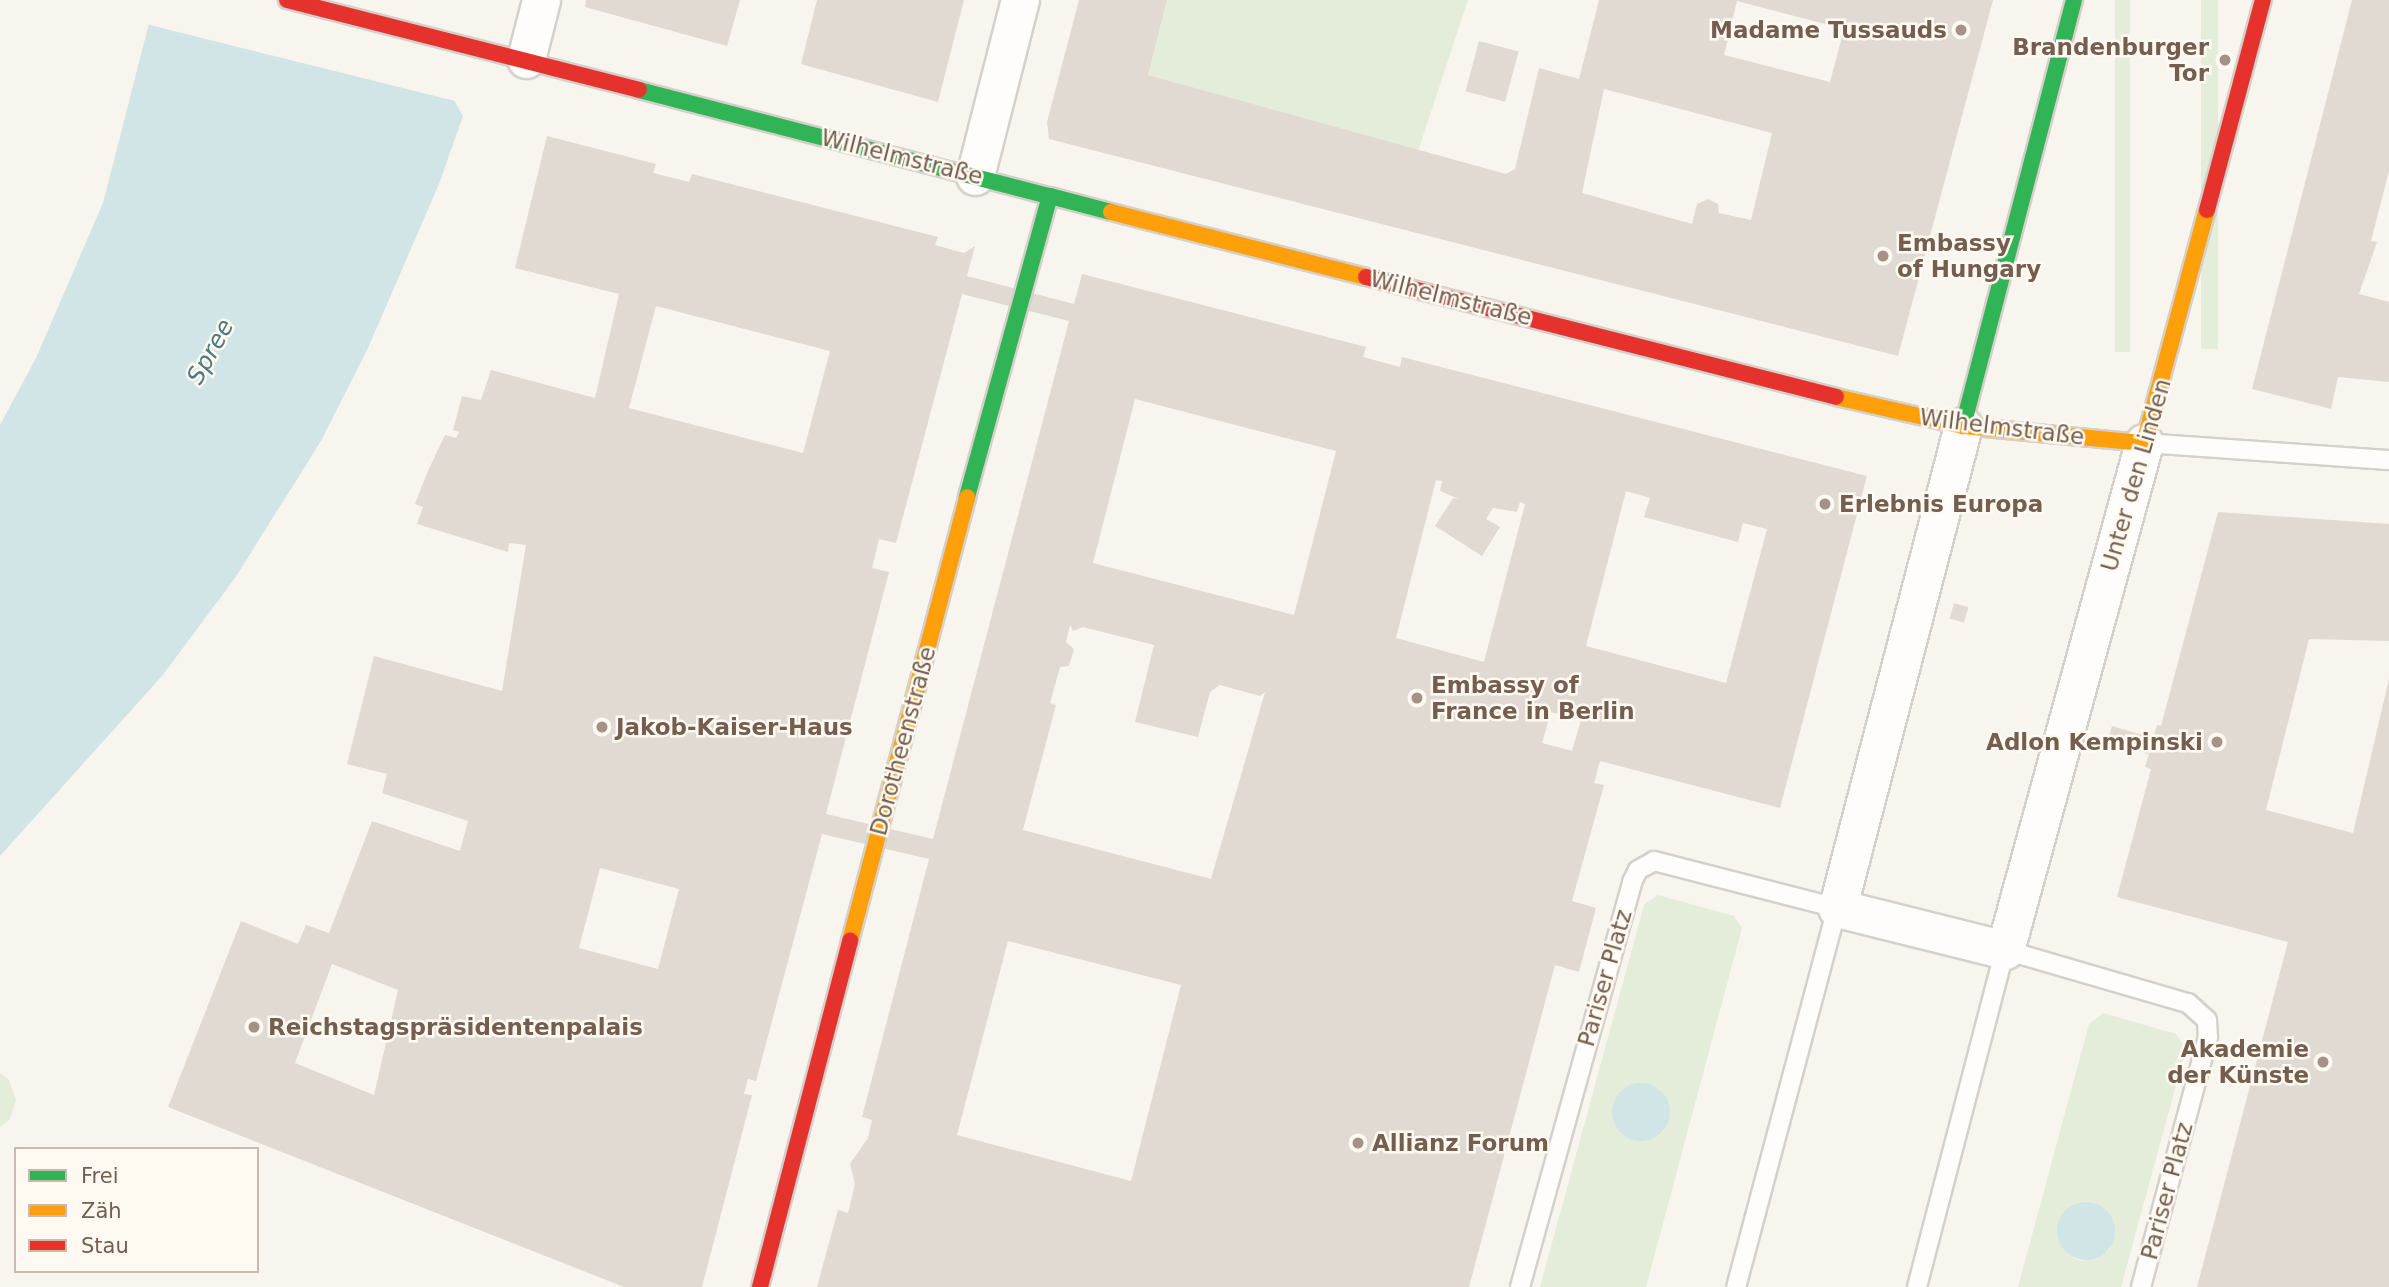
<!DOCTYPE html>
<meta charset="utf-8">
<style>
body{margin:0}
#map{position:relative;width:2389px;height:1287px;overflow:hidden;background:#f8f4ee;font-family:"DejaVu Sans",sans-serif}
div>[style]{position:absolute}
.green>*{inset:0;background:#e4edda;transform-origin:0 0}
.water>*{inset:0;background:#d1e4e6}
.round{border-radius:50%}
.pier>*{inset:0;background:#f8f4ee}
.building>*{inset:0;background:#e1dad3;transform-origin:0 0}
.roads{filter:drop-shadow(2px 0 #d5d0c9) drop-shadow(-2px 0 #d5d0c9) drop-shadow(0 2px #d5d0c9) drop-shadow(0 -2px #d5d0c9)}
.lane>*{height:18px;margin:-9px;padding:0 9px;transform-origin:9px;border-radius:9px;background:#fefdfc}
.street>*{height:37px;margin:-18.5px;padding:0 18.5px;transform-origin:18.5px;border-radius:18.5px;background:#fefdfc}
.fast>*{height:16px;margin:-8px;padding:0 8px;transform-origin:8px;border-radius:8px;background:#30b455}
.slow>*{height:16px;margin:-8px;padding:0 8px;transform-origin:8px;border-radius:8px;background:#ff9f0a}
.jam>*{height:16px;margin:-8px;padding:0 8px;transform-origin:8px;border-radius:8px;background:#e5322d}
.dots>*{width:19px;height:19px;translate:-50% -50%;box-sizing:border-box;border:4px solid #fef9f1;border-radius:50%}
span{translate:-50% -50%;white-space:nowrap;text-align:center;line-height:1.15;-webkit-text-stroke:5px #fef9f1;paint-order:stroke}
.poi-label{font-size:23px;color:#745e4f;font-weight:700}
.right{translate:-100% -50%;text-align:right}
.left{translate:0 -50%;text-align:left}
.street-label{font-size:23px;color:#745e4f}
.water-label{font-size:24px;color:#4b7985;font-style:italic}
.legend{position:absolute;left:14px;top:1147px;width:245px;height:126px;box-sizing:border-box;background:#fef9f1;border:2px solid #c7bbb0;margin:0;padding:9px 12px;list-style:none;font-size:21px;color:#745e4f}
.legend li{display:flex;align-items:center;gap:14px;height:35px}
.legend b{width:35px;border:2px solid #c7bbb0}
</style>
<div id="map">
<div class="green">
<i style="clip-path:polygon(1167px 0,1468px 0,1418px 151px,1148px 75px)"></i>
<i style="left:2115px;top:0;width:15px;height:352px"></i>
<i style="left:2201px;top:0;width:17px;height:349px"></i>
<i style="clip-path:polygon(evenodd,1658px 895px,1734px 916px,1742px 928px,1646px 1287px,1540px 1287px,1644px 905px,1658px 895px,1640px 1082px,1658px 1088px,1669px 1104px,1664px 1131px,1647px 1141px,1620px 1133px,1640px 1082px)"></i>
<i style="clip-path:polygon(evenodd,2103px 1013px,2176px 1034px,2186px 1049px,2121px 1287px,2018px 1287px,2089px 1024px,2103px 1013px,2084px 1201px,2110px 1214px,2115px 1232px,2109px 1250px,2082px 1261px,2073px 1258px,2084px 1201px)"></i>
<i style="clip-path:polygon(0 1073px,9px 1080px,16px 1100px,10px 1119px,0 1127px)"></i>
</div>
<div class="water">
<i style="clip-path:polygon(155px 0,479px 0,455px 102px,463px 116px,439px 184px,368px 348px,321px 441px,235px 578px,162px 676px,0 856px,0 425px,36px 358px,103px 203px)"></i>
<i class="round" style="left:1612px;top:1083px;width:58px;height:58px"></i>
<i class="round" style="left:2057px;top:1202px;width:58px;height:58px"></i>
</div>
<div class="pier">
<i style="clip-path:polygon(152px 0,483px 0,459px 102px,146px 24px)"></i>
</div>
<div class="building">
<i style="clip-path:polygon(586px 0,740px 0,727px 46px,585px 7px)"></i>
<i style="clip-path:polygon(817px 0,964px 0,938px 102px,801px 64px)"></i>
<i style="clip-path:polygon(evenodd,1079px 0,1167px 0,1148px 75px,1506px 174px,1515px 169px,1539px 68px,1579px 79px,1599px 0,1993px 0,1898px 356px,1049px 139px,1047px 122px,1079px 0,1737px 1px,1844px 29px,1830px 82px,1724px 55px,1737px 1px,1079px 0,1604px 89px,1772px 133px,1751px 220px,1719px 213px,1718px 204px,1708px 199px,1697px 204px,1692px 224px,1582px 193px,1604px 89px)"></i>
<i style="clip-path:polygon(2352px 0,2389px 0,2389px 171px,2371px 241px,2377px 242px,2359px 294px,2389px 302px,2389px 382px,2338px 377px,2331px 409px,2252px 389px)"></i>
<i style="left:1479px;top:41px;width:41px;height:52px;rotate:15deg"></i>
<i style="clip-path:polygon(evenodd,547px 136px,656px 164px,653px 173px,689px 182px,692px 174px,938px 237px,935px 245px,964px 253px,975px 246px,967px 276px,1074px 304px,1082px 274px,1366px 347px,1363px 357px,1400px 367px,1402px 357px,1867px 476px,1780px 808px,1600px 761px,1594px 783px,1604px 785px,1572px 901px,1596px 908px,1579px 972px,1555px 965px,1469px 1287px,817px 1287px,838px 1210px,848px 1213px,855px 1184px,850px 1164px,868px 1138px,872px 1120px,862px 1117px,929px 859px,822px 834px,756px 1081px,748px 1079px,744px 1094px,752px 1095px,702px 1287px,624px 1287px,168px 1107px,241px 921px,298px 944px,306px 925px,329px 933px,372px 821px,460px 851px,468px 821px,382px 793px,387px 774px,347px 764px,374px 656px,502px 691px,526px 545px,509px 543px,508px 552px,417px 524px,423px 507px,415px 504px,427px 473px,445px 435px,456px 438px,459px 432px,453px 430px,462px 396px,481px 400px,491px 370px,595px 398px,619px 294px,515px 268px,547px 136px,962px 294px,1069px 321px,933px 839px,826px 814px,889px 572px,872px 568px,879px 539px,896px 543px,962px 294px,547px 136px,656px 306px,830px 351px,803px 453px,629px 408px,656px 306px,547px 136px,1135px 399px,1336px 451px,1294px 615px,1093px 563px,1135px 399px,547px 136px,1436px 480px,1442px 481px,1440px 491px,1459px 499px,1453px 498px,1435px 526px,1482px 556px,1500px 527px,1486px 519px,1493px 508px,1517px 512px,1520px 502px,1525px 504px,1484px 662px,1396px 638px,1436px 480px,547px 136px,1626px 491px,1650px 498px,1644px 517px,1738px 542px,1743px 523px,1767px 529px,1726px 683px,1586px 646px,1626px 491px,547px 136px,1070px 625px,1073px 631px,1083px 627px,1154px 645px,1135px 722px,1198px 737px,1210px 692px,1220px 685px,1260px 696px,1265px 692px,1211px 879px,1023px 830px,1056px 705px,1050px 703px,1060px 667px,1069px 666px,1074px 649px,1066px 642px,1070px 625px,547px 136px,1551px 712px,1581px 720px,1572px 751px,1542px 743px,1551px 712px,547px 136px,600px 868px,679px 889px,658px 969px,579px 948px,600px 868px,547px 136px,1008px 941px,1181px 985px,1131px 1181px,957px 1135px,1008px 941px,547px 136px,332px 964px,398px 990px,374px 1095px,295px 1063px,332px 964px)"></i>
<i style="clip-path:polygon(2218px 512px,2389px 524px,2389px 641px,2309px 639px,2266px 810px,2353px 833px,2389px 679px,2389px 1287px,2197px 1287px,2288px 942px,2117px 897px,2151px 769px,2145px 767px,2149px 754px,2107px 743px,2112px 726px,2153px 738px,2157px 725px,2161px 726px)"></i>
<i style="left:1954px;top:603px;width:15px;height:16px;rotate:16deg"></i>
</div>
<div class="roads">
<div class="lane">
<i style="left:2144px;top:443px;width:246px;rotate:4deg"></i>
<i style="left:1520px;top:1287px;width:420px;rotate:-74.5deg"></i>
<i style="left:1632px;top:882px;width:13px;rotate:-63deg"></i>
<i style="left:1638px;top:870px;width:18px;rotate:-29deg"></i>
<i style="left:1654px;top:861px;width:189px;rotate:14.4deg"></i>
<i style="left:1837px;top:908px;width:392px;rotate:104.9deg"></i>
<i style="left:1917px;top:1287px;width:348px;rotate:-75.4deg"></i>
<i style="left:2005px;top:950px;width:191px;rotate:16.2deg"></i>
<i style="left:2188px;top:1003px;width:25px;rotate:42deg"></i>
<i style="left:2207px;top:1020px;width:17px;rotate:87deg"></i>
<i style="left:2208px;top:1037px;width:259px;rotate:105deg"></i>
</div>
<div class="street">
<i style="left:526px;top:59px;width:61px;rotate:-75.7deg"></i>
<i style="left:975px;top:176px;width:182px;rotate:-75.7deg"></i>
<i style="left:1963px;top:426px;width:498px;rotate:104.6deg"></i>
<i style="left:1837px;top:908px;width:173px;rotate:14deg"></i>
<i style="left:2005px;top:950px;width:526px;rotate:-74.67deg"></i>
</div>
<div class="fast">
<i style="left:639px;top:90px;width:424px;rotate:14.5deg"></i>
<i style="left:1963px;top:426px;width:440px;rotate:-75.4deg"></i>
<i style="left:967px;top:497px;width:312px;rotate:-74.6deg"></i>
<i style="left:1050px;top:196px;width:63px;rotate:14.7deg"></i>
</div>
<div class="slow">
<i style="left:1111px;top:212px;width:263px;rotate:14.3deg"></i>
<i style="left:1836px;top:397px;width:130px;rotate:12.9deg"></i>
<i style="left:1963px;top:426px;width:182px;rotate:5.4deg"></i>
<i style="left:2144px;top:443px;width:241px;rotate:-74.9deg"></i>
<i style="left:850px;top:941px;width:459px;rotate:-75.2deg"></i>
</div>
<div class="jam">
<i style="left:287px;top:0;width:363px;rotate:14.3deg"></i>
<i style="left:2207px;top:210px;width:217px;rotate:-75.1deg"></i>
<i style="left:1366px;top:277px;width:485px;rotate:14.3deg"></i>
<i style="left:760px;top:1287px;width:358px;rotate:-75.4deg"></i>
</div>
</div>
<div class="dots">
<i style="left:1961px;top:30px;background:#a29287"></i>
<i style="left:2225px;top:60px;background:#a29287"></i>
<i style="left:1883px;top:256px;background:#a29287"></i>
<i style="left:1825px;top:504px;background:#a29287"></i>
<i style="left:1417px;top:698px;background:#a29287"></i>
<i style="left:602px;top:727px;background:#a29287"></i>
<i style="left:2217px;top:742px;background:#a29287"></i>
<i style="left:254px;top:1027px;background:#a29287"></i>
<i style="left:2323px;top:1062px;background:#a29287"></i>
<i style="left:1358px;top:1143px;background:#a29287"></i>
</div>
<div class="poi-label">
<span class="right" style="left:1947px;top:30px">Madame Tussauds</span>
<span class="right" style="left:2209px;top:60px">Brandenburger<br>Tor</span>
<span class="left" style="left:1897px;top:256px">Embassy<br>of Hungary</span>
<span class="left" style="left:1839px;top:504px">Erlebnis Europa</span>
<span class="left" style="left:1431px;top:698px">Embassy of<br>France in Berlin</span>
<span class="left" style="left:616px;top:727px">Jakob-Kaiser-Haus</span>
<span class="right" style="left:2203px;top:742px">Adlon Kempinski</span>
<span class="left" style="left:268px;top:1027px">Reichstagspräsidentenpalais</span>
<span class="right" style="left:2309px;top:1062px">Akademie<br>der Künste</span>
<span class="left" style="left:1372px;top:1143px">Allianz Forum</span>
</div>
<div class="street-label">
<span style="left:902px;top:157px;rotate:14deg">Wilhelmstraße</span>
<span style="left:1451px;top:298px;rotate:14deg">Wilhelmstraße</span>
<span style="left:2002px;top:427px;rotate:7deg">Wilhelmstraße</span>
<span style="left:2136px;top:475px;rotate:-74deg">Unter den Linden</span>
<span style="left:903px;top:741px;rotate:-75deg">Dorotheenstraße</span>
<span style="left:1605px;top:978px;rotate:-74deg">Pariser Platz</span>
<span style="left:2167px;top:1191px;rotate:-75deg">Pariser Platz</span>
</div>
<div class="water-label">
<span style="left:211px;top:352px;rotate:-61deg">Spree</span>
</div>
<ul class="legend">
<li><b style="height:9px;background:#30b455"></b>Frei</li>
<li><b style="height:9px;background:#ff9f0a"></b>Zäh</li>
<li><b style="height:9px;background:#e5322d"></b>Stau</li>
</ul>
</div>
